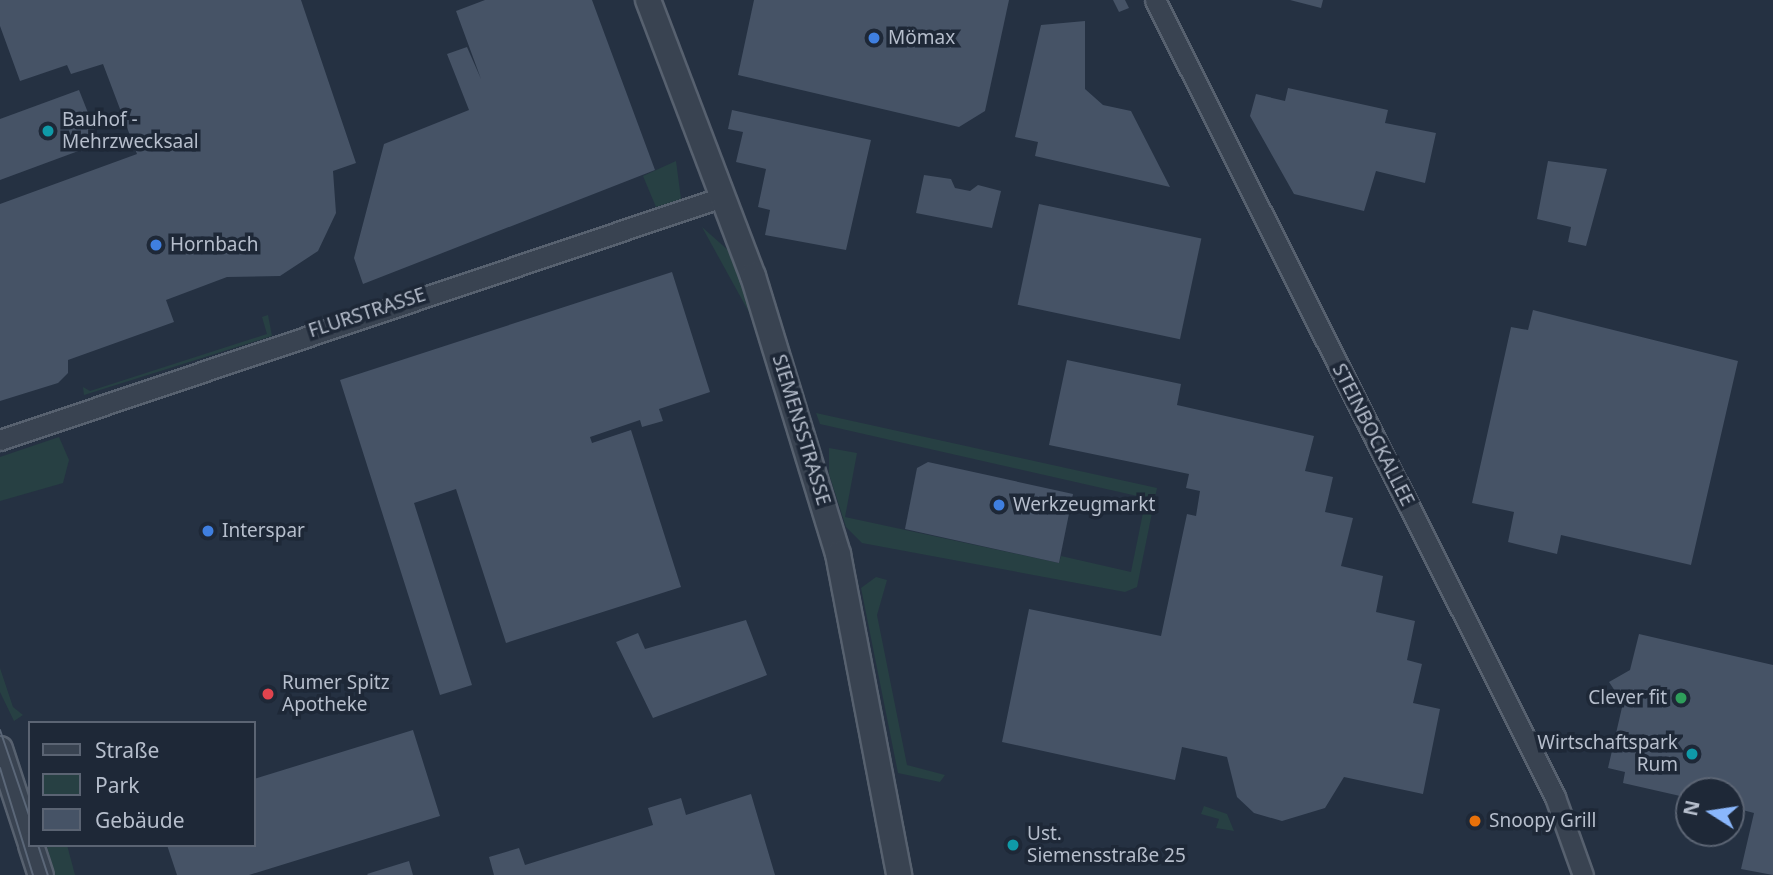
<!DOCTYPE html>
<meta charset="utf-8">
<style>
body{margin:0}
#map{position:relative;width:1773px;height:875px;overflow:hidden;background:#253142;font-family:"Noto Sans",sans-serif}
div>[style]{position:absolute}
.green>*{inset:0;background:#274043}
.building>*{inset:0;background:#465366;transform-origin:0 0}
.roads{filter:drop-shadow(2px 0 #57616f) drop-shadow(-2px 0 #57616f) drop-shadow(0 2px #57616f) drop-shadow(0 -2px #57616f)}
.minor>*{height:19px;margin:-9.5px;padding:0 9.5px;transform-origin:9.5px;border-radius:9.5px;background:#394351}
.tertiary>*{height:24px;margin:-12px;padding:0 12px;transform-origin:12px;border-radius:12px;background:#394351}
.tram>*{height:2px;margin:-1px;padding:0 1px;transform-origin:1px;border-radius:1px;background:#5b6778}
.dots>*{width:19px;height:19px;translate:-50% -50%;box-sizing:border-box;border:4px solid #1e2837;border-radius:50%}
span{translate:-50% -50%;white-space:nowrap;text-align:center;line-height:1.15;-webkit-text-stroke:7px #1e2837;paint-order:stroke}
.poi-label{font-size:19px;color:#b6becc}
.left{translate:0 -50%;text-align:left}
.right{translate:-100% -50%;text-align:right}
.street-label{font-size:19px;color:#b6becc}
.legend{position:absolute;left:28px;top:721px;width:228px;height:126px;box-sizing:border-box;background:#1e2837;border:2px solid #5b6473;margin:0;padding:9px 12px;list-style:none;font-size:21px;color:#b6becc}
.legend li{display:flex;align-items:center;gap:14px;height:35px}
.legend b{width:35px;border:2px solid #5b6473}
.north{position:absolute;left:1675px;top:777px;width:70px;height:70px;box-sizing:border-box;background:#1e2837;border:2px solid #5b6473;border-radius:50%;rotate:282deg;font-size:19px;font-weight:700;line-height:28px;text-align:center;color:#b6becc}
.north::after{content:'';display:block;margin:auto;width:24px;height:32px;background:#8ab7fc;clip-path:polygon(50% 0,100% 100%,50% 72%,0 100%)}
</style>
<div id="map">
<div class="green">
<i style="clip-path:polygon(676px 161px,681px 199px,656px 207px,643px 176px)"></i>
<i style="clip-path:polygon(702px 227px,729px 251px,753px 313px,750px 314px)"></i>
<i style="clip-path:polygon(268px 315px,272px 336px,84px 395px,83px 387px,90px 391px,267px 334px,262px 317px)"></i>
<i style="clip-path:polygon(816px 413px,1157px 488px,1137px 587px,1125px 592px,862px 543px,846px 527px,829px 474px,829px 448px,857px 453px,845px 517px,1059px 563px,1061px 556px,1131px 572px,1146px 498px,820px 424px)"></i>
<i style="clip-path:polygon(59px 437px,69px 460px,63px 483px,0 501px,0 457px)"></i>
<i style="clip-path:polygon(876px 577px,887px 580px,877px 615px,907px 765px,945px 775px,940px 782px,898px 773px,861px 588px)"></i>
<i style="clip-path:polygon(0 668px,13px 707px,23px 715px,14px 721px,0 692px)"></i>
<i style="clip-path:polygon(1204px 806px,1227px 814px,1234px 831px,1216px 828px,1219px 819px,1201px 814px)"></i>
<i style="clip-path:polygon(67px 845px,75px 875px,55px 875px,47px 847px)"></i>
</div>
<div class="building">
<i style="clip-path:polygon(0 0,301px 0,356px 163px,333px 171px,336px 213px,318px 251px,280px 276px,227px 277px,166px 300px,174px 322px,68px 360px,68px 373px,58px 383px,0 401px,0 204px,137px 154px,103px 64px,71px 74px,67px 65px,20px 81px,0 26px)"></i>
<i style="clip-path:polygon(485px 0,592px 0,655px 170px,363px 284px,354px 258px,384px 144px,469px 110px,447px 54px,467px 47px,481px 79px,456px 11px)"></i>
<i style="clip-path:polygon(754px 0,1009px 0,985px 111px,959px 127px,738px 75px)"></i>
<i style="clip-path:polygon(1113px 0,1125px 0,1129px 8px,1119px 12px)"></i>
<i style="clip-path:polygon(1290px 0,1323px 0,1321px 8px)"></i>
<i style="clip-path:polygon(1085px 21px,1085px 89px,1103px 105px,1131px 111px,1170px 187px,1035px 156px,1038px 142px,1015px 137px,1041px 25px)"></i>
<i style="clip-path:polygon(1288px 88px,1388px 110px,1385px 123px,1436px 133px,1425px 183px,1376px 171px,1364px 211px,1294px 194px,1250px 116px,1256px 94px,1285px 101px)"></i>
<i style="clip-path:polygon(79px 90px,100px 143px,0 180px,0 119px)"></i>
<i style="clip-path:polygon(732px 110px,871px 140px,846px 250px,765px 235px,770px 210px,758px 207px,766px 169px,736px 162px,743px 132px,728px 129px)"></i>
<i style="clip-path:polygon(1548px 161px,1607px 169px,1586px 246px,1568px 242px,1571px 227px,1537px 219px)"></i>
<i style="clip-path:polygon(924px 175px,951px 179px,955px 188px,970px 191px,978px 185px,1001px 191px,992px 228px,916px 213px)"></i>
<i style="left:1039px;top:204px;width:166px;height:103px;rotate:12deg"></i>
<i style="clip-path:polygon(672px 272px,710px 392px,659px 409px,663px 421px,642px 427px,640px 420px,590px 437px,592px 443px,631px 430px,681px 587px,506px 643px,456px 489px,414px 503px,472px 685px,440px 695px,340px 380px)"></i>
<i style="clip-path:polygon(1533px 310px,1738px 361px,1691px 565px,1561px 535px,1557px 554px,1508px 542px,1514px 512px,1472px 503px,1511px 327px,1528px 330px)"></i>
<i style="clip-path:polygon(1067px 360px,1181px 384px,1177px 405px,1314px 436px,1305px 471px,1333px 477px,1325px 512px,1353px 518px,1341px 566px,1383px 576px,1376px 612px,1415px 621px,1407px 660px,1422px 664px,1413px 703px,1440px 709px,1423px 794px,1344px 777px,1325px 808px,1282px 821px,1254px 813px,1237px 797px,1227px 757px,1182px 747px,1175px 780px,1002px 742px,1029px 609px,1161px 636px,1187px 514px,1196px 516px,1200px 491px,1186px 488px,1189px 474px,1049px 445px)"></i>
<i style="clip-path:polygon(928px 462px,1073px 494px,1059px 563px,905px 529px,917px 468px)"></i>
<i style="clip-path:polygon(746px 620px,767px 675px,653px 718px,616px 642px,638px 633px,645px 649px)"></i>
<i style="clip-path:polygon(1639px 634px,1773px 665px,1773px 875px,1741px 869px,1754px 813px,1731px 807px,1731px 791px,1689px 791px,1689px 798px,1623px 783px,1625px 772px,1608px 768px,1623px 703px,1609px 682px,1630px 670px)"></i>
<i style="clip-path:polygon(413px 730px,440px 816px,249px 875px,177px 875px,167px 845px,254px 845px,254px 779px)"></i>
<i style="clip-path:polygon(751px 794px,775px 875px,494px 875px,489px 857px,519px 848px,525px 865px,653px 825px,648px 808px,681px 798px,686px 815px)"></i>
<i style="left:1010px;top:837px;width:10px;height:14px;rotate:11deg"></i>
<i style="clip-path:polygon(409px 861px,413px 875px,368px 875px,367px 874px)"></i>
</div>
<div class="roads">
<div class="minor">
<i style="left:1155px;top:0;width:892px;rotate:63.35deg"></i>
<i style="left:1555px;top:797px;width:83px;rotate:70.3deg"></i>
<i style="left:0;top:440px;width:762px;rotate:-18.6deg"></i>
</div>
<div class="tertiary">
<i style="left:648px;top:0;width:295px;rotate:69.2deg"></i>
<i style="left:753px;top:276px;width:291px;rotate:73deg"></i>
<i style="left:838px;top:554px;width:327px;rotate:79.2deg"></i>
<i style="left:0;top:749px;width:97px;rotate:71.9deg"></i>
<i style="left:31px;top:845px;width:32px;rotate:72deg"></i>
</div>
</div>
<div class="tram">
<i style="left:0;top:730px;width:93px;rotate:71.2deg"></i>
<i style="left:0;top:768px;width:112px;rotate:72.9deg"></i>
<i style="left:38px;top:845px;width:32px;rotate:72deg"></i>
</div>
<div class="dots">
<i style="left:874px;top:38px;background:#3f7fe0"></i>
<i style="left:48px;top:131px;background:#0f9aa8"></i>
<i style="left:156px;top:245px;background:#3f7fe0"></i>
<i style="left:999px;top:505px;background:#3f7fe0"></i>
<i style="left:208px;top:531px;background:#3f7fe0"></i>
<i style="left:268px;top:694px;background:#e0444e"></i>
<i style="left:1681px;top:698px;background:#2e9e5b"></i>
<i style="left:1692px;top:754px;background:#0f9aa8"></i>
<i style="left:1475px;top:821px;background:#e8710a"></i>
<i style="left:1013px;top:845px;background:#0f9aa8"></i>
</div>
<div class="poi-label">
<span class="left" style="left:888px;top:38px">Mömax</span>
<span class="left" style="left:62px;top:131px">Bauhof -<br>Mehrzwecksaal</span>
<span class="left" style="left:170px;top:245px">Hornbach</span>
<span class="left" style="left:1013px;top:505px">Werkzeugmarkt</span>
<span class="left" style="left:222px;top:531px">Interspar</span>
<span class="left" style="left:282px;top:694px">Rumer Spitz<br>Apotheke</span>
<span class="right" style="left:1667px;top:698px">Clever fit</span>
<span class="right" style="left:1678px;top:754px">Wirtschaftspark<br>Rum</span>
<span class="left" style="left:1489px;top:821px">Snoopy Grill</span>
<span class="left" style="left:1027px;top:845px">Ust.<br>Siemensstraße 25</span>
</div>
<div class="street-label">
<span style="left:367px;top:313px;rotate:-18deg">FLURSTRASSE</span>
<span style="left:801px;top:430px;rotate:73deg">SIEMENSSTRASSE</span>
<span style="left:1373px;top:435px;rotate:63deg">STEINBOCKALLEE</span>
</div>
<ul class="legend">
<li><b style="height:9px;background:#394351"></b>Straße</li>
<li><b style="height:19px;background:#274043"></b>Park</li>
<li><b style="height:19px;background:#465366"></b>Gebäude</li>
</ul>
<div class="north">N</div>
</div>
